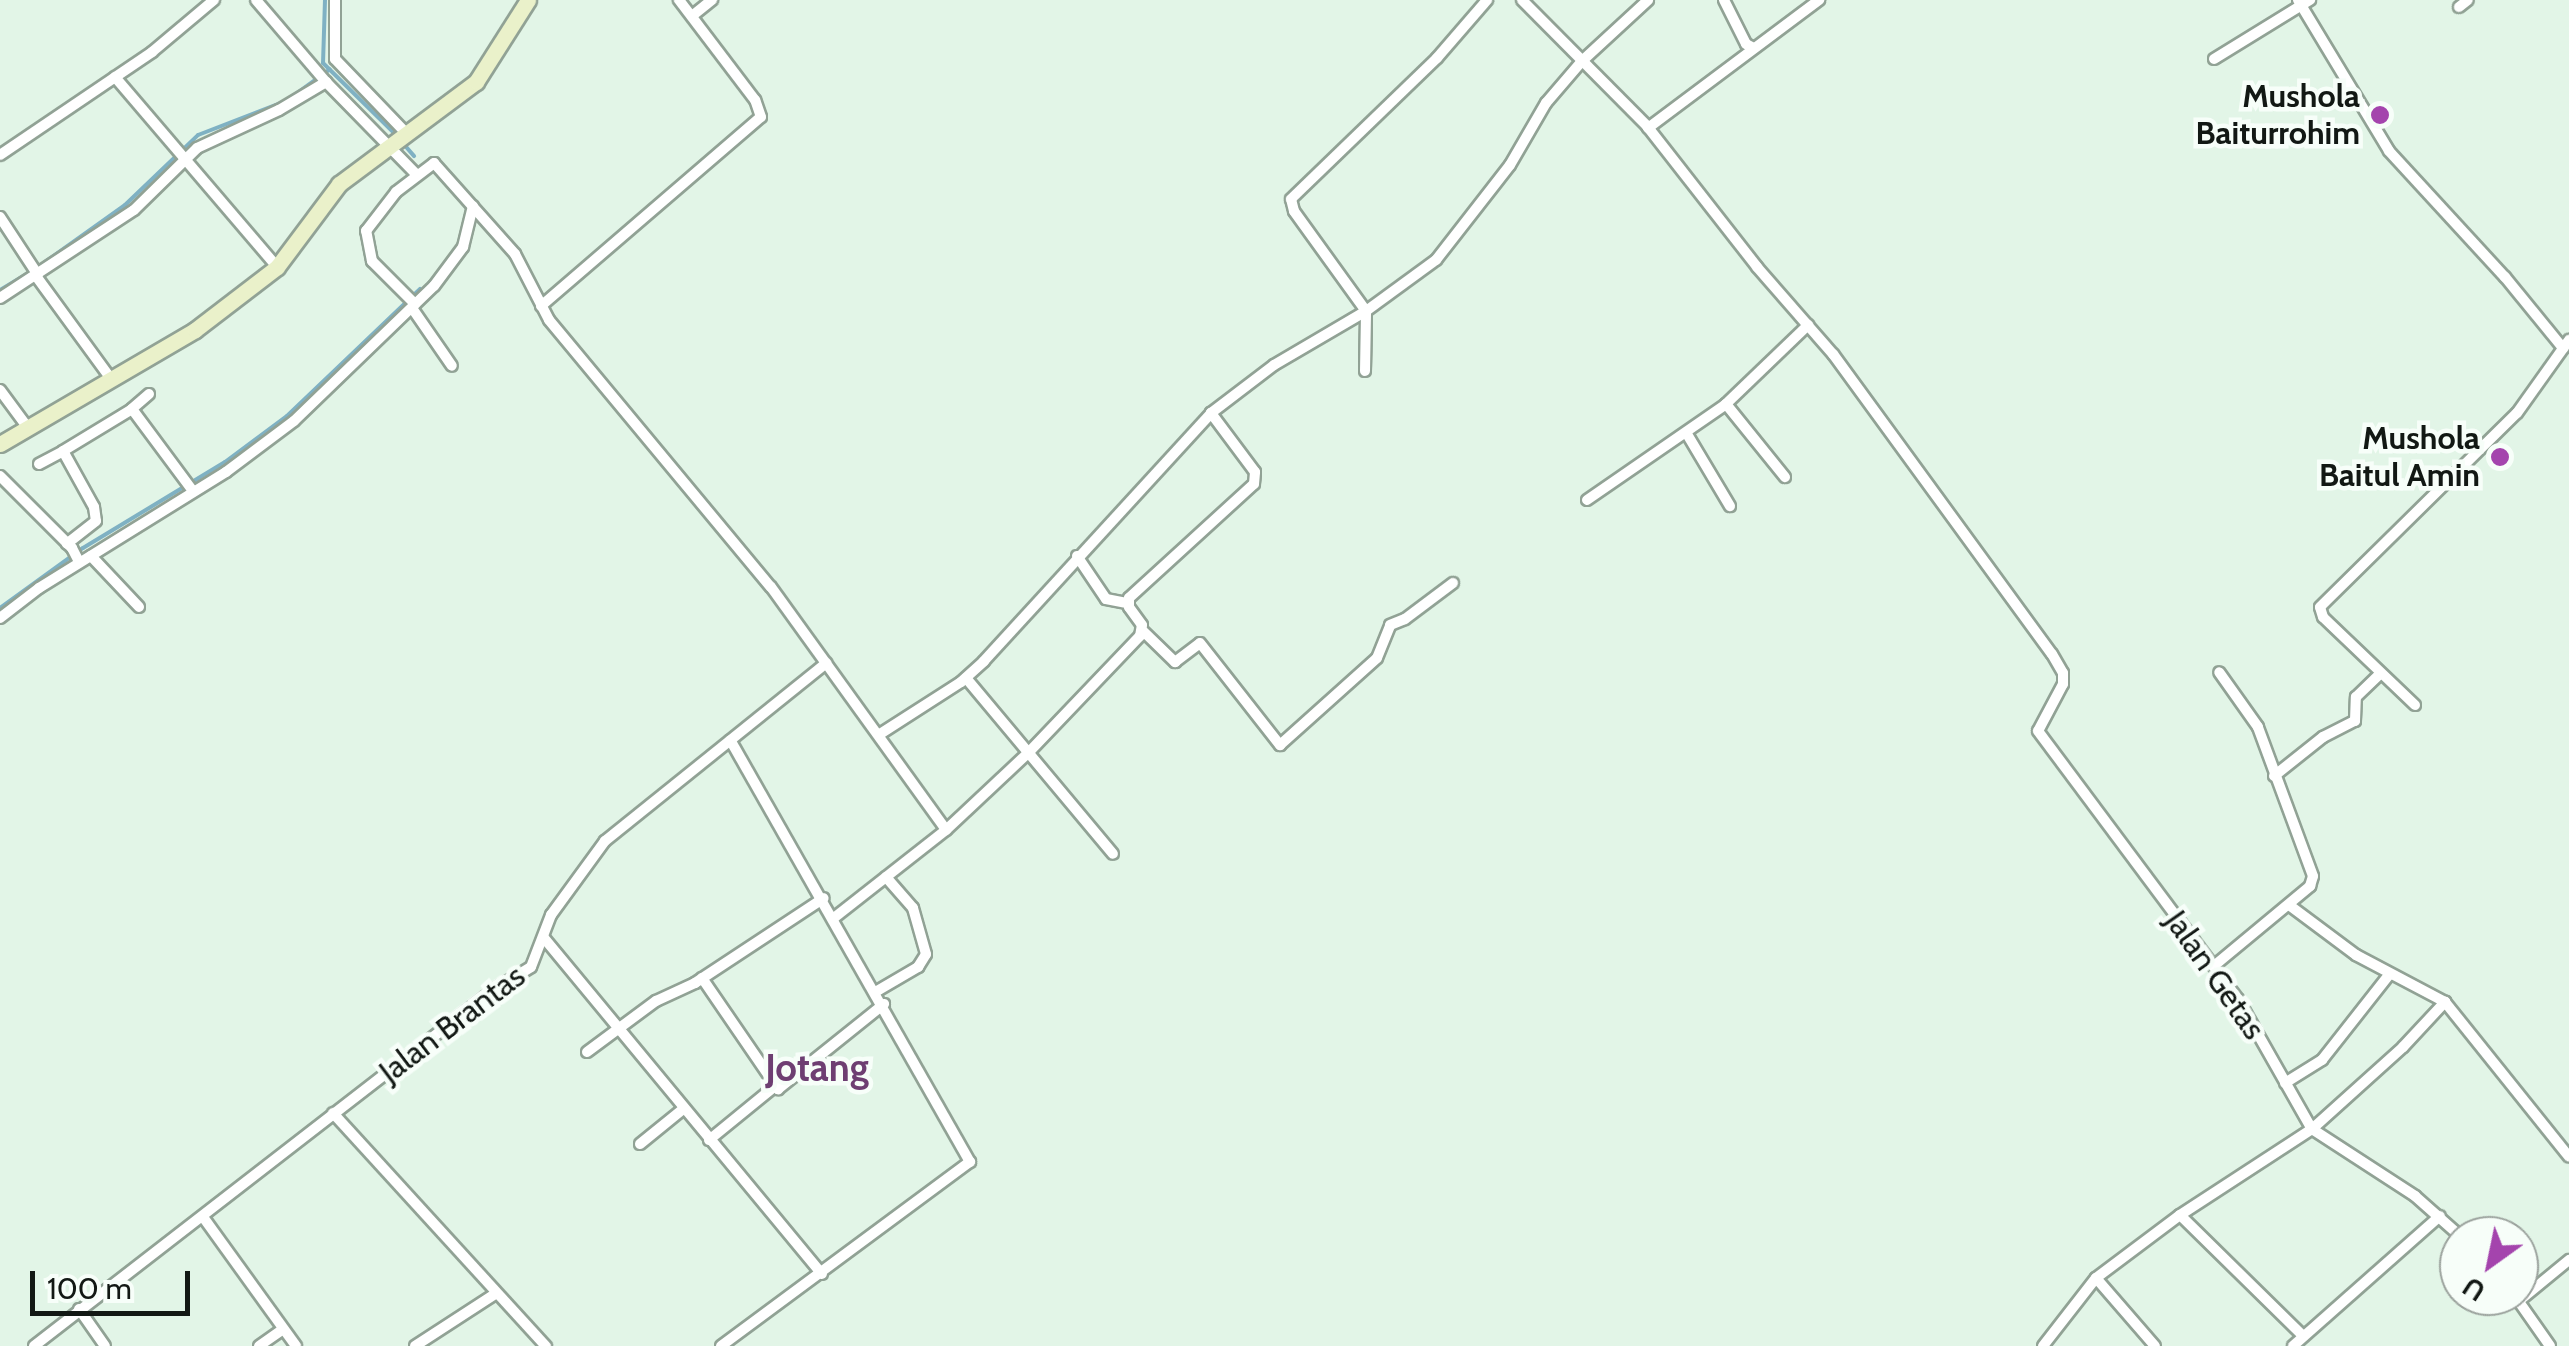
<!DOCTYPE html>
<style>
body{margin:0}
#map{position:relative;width:2569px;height:1346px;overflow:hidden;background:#e2f5e7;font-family:Cabin,sans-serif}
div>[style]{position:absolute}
.stream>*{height:4px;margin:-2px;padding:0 2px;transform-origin:2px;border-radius:2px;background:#7fb1c3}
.roads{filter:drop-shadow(2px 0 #91a295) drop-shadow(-2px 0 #91a295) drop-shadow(0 2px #91a295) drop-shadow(0 -2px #91a295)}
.street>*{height:10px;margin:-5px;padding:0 5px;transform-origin:5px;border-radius:5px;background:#fff}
.secondary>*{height:15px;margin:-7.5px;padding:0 7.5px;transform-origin:7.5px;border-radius:7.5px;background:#eaf1ca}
.dots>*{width:28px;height:28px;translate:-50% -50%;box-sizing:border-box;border:5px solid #f7fef9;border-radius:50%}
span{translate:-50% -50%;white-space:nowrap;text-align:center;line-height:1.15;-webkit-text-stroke:9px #f7fef9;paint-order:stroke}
.poi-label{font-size:32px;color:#121814;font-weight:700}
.right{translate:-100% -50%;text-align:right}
.street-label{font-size:32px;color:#121814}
.quarter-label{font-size:38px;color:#6e3e72;font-weight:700}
.north{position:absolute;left:2439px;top:1216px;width:100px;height:100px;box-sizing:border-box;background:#f7fef9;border:2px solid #9ba29d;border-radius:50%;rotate:213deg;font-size:28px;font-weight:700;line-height:40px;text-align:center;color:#121814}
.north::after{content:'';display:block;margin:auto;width:35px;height:45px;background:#a444ad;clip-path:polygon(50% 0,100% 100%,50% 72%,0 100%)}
.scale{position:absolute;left:30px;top:1271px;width:160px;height:45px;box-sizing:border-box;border:5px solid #121814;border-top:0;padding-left:12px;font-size:30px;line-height:35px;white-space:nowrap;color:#121814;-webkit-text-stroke:8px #f7fef9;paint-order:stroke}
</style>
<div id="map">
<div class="stream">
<i style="left:325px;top:0;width:63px;rotate:91.8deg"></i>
<i style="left:323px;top:63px;width:101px;rotate:44.6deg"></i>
<i style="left:401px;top:141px;width:20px;rotate:49deg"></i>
<i style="left:45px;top:262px;width:98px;rotate:-35.5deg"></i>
<i style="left:125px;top:205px;width:101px;rotate:-43.8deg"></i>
<i style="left:198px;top:135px;width:94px;rotate:-21.1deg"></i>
<i style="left:286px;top:101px;width:54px;rotate:-36deg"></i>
<i style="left:0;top:290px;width:39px;rotate:-31deg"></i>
<i style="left:0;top:608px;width:102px;rotate:-35.9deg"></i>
<i style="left:83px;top:548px;width:166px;rotate:-31.2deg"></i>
<i style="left:225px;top:462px;width:77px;rotate:-36.6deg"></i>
<i style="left:287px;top:416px;width:184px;rotate:-43.7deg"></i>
</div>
<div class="roads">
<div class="street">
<i style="left:256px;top:0;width:108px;rotate:49.5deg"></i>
<i style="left:326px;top:82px;width:129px;rotate:45.6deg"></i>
<i style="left:335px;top:0;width:59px;rotate:90deg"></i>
<i style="left:335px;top:59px;width:104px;rotate:46.2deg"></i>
<i style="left:1522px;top:0;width:177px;rotate:45.2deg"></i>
<i style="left:1647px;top:126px;width:179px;rotate:52deg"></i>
<i style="left:1757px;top:267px;width:116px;rotate:48.9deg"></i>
<i style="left:1833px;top:354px;width:371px;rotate:53.9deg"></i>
<i style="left:2052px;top:654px;width:22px;rotate:60deg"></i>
<i style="left:2063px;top:673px;width:11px;rotate:90deg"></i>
<i style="left:2063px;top:684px;width:53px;rotate:118deg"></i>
<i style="left:2038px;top:731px;width:334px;rotate:53.3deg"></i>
<i style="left:2238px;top:999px;width:150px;rotate:60.4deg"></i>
<i style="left:2312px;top:1129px;width:123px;rotate:33deg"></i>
<i style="left:2415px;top:1196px;width:60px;rotate:41.6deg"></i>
<i style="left:1724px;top:0;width:49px;rotate:63.4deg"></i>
<i style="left:1746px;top:44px;width:9px;rotate:27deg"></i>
<i style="left:2298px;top:0;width:176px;rotate:58.9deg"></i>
<i style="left:2389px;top:151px;width:171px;rotate:47.4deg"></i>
<i style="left:2505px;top:277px;width:92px;rotate:50.8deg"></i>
<i style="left:2459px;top:7px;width:11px;rotate:-38deg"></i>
<i style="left:692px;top:16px;width:26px;rotate:-39deg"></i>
<i style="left:2214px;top:59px;width:113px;rotate:-31.6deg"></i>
<i style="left:115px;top:77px;width:250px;rotate:49.5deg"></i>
<i style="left:1648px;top:128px;width:214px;rotate:-36.8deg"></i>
<i style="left:0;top:155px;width:184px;rotate:-34.1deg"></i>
<i style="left:152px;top:52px;width:81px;rotate:-40deg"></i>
<i style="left:0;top:217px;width:69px;rotate:56.8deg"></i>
<i style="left:36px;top:276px;width:127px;rotate:53.9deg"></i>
<i style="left:0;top:298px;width:160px;rotate:-33.3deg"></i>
<i style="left:134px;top:210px;width:88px;rotate:-44.5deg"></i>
<i style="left:197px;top:148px;width:90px;rotate:-24.9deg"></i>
<i style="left:279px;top:110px;width:55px;rotate:-30.8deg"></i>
<i style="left:415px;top:304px;width:61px;rotate:-135deg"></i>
<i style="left:372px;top:261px;width:31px;rotate:-101deg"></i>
<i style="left:366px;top:231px;width:49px;rotate:-52.4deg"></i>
<i style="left:396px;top:192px;width:48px;rotate:-37.3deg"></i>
<i style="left:434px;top:163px;width:122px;rotate:48.3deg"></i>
<i style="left:515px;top:254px;width:74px;rotate:62.7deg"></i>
<i style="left:549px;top:320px;width:347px;rotate:50.3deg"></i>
<i style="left:771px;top:587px;width:299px;rotate:54.2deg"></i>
<i style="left:946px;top:830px;width:115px;rotate:-43.2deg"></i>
<i style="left:1030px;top:751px;width:159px;rotate:-46.3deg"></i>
<i style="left:1140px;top:636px;width:11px;rotate:-80deg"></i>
<i style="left:1142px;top:625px;width:22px;rotate:-126deg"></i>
<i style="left:1129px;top:607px;width:9px;rotate:-90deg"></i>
<i style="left:1129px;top:598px;width:169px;rotate:-42.4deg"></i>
<i style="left:1254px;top:484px;width:12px;rotate:-85deg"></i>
<i style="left:1255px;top:472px;width:74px;rotate:-126.7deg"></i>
<i style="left:541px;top:306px;width:290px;rotate:-40.7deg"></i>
<i style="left:761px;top:117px;width:18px;rotate:-109deg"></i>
<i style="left:755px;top:100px;width:126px;rotate:-127.2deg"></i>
<i style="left:412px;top:308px;width:70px;rotate:55.4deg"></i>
<i style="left:1365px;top:371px;width:60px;rotate:-89deg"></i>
<i style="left:1366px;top:311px;width:123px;rotate:-125.8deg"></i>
<i style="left:1294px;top:211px;width:12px;rotate:-104deg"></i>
<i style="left:1291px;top:199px;width:203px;rotate:-44deg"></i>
<i style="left:1437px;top:58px;width:77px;rotate:-49.2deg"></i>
<i style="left:0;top:390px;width:47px;rotate:53.6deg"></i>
<i style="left:149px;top:394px;width:23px;rotate:139deg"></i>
<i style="left:132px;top:409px;width:102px;rotate:53.4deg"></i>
<i style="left:1726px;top:404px;width:94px;rotate:51.1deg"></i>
<i style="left:1687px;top:434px;width:84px;rotate:59.2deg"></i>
<i style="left:63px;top:451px;width:81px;rotate:-31.3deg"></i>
<i style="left:39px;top:464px;width:27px;rotate:-28deg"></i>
<i style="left:63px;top:451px;width:64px;rotate:61deg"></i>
<i style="left:94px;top:507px;width:14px;rotate:82deg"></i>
<i style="left:96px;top:521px;width:37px;rotate:142deg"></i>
<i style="left:0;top:476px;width:102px;rotate:45deg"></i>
<i style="left:72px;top:548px;width:16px;rotate:63deg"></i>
<i style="left:1587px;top:500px;width:169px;rotate:-34.6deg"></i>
<i style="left:1726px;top:404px;width:114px;rotate:-43.9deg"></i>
<i style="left:91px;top:556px;width:70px;rotate:46.7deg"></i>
<i style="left:1077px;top:556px;width:52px;rotate:56deg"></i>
<i style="left:1106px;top:599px;width:21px;rotate:11deg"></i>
<i style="left:0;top:618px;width:49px;rotate:-37.6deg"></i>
<i style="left:39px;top:588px;width:220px;rotate:-31.8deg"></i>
<i style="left:226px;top:472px;width:85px;rotate:-36.9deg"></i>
<i style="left:294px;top:421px;width:194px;rotate:-44deg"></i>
<i style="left:434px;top:286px;width:49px;rotate:-53.4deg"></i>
<i style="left:463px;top:247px;width:42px;rotate:-76.3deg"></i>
<i style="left:1143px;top:631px;width:45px;rotate:44.1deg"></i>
<i style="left:1175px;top:662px;width:31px;rotate:-37deg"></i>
<i style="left:1200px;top:643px;width:130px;rotate:51.9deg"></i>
<i style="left:1280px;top:745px;width:130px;rotate:-41.9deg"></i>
<i style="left:1377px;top:658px;width:35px;rotate:-68deg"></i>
<i style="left:1390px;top:625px;width:16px;rotate:-22deg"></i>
<i style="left:1405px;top:619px;width:60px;rotate:-36.9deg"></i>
<i style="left:966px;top:678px;width:229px;rotate:50.1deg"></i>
<i style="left:2415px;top:705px;width:127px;rotate:-136.3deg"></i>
<i style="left:2323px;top:617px;width:10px;rotate:-107deg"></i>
<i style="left:2320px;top:607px;width:276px;rotate:-44.6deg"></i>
<i style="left:2517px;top:413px;width:90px;rotate:-54.5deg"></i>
<i style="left:880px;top:734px;width:96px;rotate:-32.7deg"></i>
<i style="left:961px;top:682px;width:31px;rotate:-42deg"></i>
<i style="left:984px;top:661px;width:336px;rotate:-47.5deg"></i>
<i style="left:1211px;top:413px;width:79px;rotate:-37.3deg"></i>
<i style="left:1274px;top:365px;width:107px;rotate:-30.4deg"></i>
<i style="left:1366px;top:311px;width:87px;rotate:-36.1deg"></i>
<i style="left:1436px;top:260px;width:120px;rotate:-52.1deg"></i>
<i style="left:1510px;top:165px;width:72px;rotate:-59.9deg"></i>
<i style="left:1546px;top:103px;width:55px;rotate:-49.4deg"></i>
<i style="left:1582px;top:61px;width:90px;rotate:-42.7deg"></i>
<i style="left:2274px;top:776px;width:63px;rotate:-38.5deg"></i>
<i style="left:2323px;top:737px;width:36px;rotate:-27deg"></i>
<i style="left:2355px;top:721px;width:24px;rotate:-88deg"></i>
<i style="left:2356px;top:697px;width:33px;rotate:-44deg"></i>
<i style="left:2289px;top:905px;width:84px;rotate:36.7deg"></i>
<i style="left:2356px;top:955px;width:101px;rotate:27.8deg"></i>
<i style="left:2445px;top:1002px;width:198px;rotate:51.3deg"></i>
<i style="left:835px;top:917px;width:141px;rotate:-38.1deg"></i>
<i style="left:544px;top:938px;width:436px;rotate:50.4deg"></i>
<i style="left:2215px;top:965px;width:124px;rotate:-39.7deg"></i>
<i style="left:2310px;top:886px;width:10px;rotate:-73deg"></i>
<i style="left:2313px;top:876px;width:159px;rotate:-110.3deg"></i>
<i style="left:2258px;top:727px;width:67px;rotate:-125.3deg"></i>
<i style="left:702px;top:978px;width:135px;rotate:55.6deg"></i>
<i style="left:778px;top:1089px;width:136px;rotate:-38.7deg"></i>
<i style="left:877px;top:991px;width:48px;rotate:-30.3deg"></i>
<i style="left:918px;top:967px;width:15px;rotate:-58deg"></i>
<i style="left:926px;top:954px;width:48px;rotate:-105.8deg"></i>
<i style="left:913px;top:908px;width:41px;rotate:-131.1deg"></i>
<i style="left:587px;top:1052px;width:86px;rotate:-36.5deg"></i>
<i style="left:656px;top:1001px;width:43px;rotate:-24.8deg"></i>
<i style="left:695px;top:983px;width:154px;rotate:-33.4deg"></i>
<i style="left:2285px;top:1083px;width:44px;rotate:-31.9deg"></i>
<i style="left:2322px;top:1060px;width:108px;rotate:-51.8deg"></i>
<i style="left:333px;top:1113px;width:316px;rotate:47.6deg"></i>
<i style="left:709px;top:1140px;width:84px;rotate:-39.2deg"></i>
<i style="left:640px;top:1144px;width:55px;rotate:-39.1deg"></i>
<i style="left:2180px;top:1215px;width:173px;rotate:44.5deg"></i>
<i style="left:203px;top:1217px;width:159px;rotate:54.2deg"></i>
<i style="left:2096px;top:1278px;width:90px;rotate:49.1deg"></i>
<i style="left:2515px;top:1296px;width:61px;rotate:55deg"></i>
<i style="left:2519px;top:1301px;width:65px;rotate:-39.4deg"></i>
<i style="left:79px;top:1309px;width:45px;rotate:54.9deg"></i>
<i style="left:34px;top:1346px;width:583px;rotate:-37.75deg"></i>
<i style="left:495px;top:989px;width:42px;rotate:-31.4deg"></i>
<i style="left:531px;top:967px;width:56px;rotate:-69deg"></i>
<i style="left:551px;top:915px;width:92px;rotate:-53.9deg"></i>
<i style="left:605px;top:841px;width:284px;rotate:-38.8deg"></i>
<i style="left:259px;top:1346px;width:29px;rotate:-35deg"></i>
<i style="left:415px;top:1346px;width:95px;rotate:-33deg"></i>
<i style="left:721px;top:1346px;width:310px;rotate:-36.5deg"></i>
<i style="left:970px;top:1162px;width:485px;rotate:-119.6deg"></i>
<i style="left:2043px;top:1346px;width:86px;rotate:-52.1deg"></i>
<i style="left:2096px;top:1278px;width:105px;rotate:-36.9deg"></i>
<i style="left:2180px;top:1215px;width:158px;rotate:-33.1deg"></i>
<i style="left:2312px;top:1129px;width:122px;rotate:-42deg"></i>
<i style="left:2403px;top:1047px;width:62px;rotate:-47deg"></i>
<i style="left:2293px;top:1346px;width:196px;rotate:-41.5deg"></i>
</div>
<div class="secondary">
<i style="left:0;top:444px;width:226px;rotate:-30.3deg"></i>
<i style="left:195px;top:330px;width:103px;rotate:-37.5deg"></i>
<i style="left:277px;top:267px;width:104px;rotate:-53.2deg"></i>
<i style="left:339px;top:184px;width:171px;rotate:-36.7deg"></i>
<i style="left:476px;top:82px;width:97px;rotate:-57.6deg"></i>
</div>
</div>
<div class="dots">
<i style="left:2380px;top:115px;background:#a444ad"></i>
<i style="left:2500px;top:457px;background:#a444ad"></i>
</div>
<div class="poi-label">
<span class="right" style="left:2360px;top:115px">Mushola<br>Baiturrohim</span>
<span class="right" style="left:2480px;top:457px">Mushola<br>Baitul Amin</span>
</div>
<div class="street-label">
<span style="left:2215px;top:975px;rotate:55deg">Jalan Getas</span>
<span style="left:452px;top:1024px;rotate:-37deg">Jalan Brantas</span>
</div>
<div class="quarter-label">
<span style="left:817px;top:1068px">Jotang</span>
</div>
<div class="north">U</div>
<div class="scale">100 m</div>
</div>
